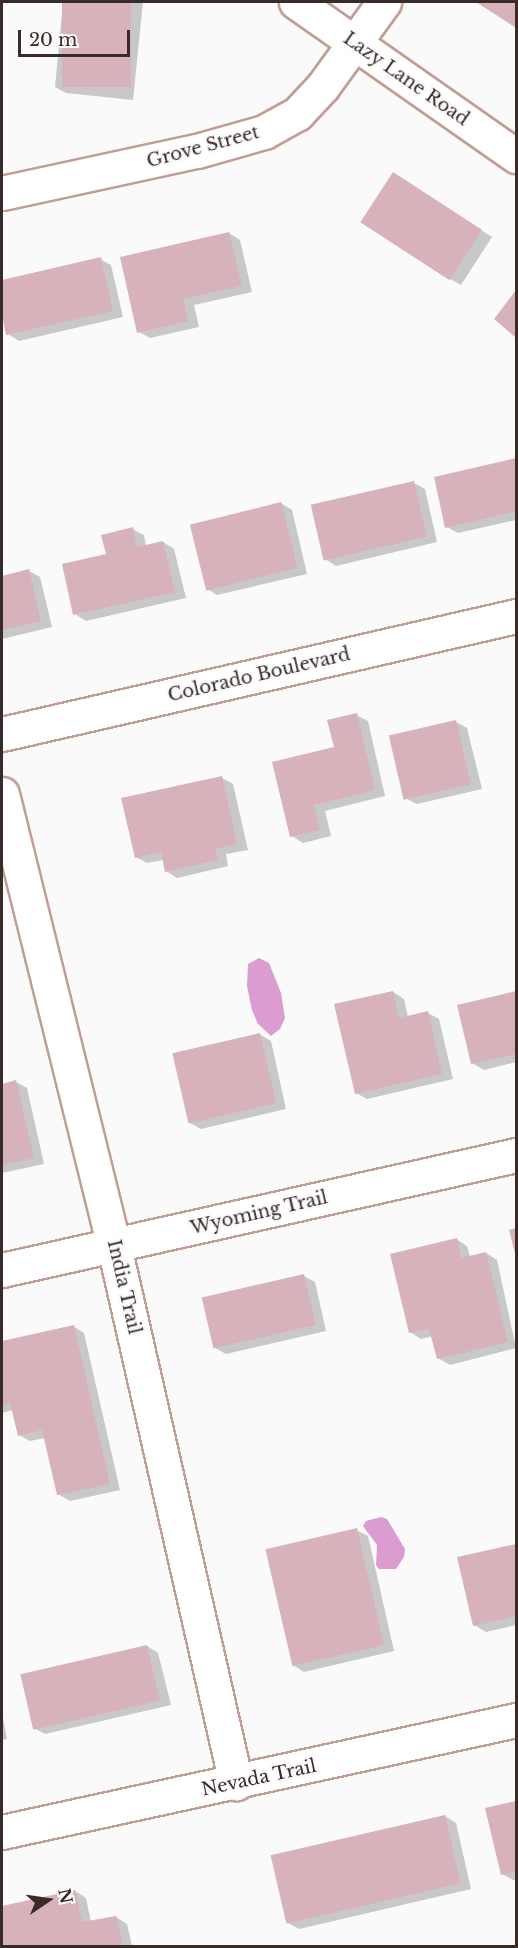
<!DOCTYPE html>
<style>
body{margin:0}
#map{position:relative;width:518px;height:1948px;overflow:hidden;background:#fafafa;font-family:"Libre Baskerville",serif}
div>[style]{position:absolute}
.water>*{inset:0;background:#db9cd0}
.shadow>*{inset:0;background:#0003}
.building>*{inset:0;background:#d8b2ba;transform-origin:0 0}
.roads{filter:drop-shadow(2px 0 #c19d93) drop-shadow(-2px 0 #c19d93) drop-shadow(0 2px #c19d93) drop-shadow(0 -2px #c19d93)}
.street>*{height:33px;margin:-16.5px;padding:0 16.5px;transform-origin:16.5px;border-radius:16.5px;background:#fff}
span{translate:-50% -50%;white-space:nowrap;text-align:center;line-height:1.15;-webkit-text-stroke:5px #fafafa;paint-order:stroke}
.street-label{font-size:18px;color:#392b27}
.frame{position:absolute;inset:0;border:3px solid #392b27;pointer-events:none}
.north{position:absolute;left:18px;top:1870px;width:60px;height:60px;-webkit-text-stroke:4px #fafafa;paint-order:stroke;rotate:77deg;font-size:16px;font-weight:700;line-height:24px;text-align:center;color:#392b27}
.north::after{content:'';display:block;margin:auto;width:21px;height:27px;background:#392b27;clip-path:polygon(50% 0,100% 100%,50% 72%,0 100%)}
.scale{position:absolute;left:18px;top:30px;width:112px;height:27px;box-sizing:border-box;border:3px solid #392b27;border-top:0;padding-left:8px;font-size:18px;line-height:21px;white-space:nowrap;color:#392b27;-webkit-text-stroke:4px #fafafa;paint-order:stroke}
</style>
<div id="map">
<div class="water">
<i style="clip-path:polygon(259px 958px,269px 963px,281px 993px,285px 1018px,280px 1029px,271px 1036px,258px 1024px,252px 1010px,247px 986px,248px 964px)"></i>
<i style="clip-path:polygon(381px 1517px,387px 1519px,405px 1549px,404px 1557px,396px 1569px,379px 1569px,376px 1565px,377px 1545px,363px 1526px,366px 1521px)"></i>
</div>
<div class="shadow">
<i style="clip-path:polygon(63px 2px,143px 2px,133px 100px,66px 93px,55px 87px)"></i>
<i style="clip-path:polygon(479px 2px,516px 2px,516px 26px)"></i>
<i style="clip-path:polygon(404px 181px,492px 237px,461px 285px,450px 279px)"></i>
<i style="clip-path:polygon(229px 233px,240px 240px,252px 292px,194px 305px,199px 327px,150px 338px,139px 332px)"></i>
<i style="clip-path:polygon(100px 259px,111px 265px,123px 317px,19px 341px,8px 334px,2px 308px,2px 282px)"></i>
<i style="clip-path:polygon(516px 292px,516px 336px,496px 319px)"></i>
<i style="clip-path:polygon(516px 459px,516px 520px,458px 533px,447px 527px,435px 478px)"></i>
<i style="clip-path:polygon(414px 483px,425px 489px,437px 542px,336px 566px,325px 559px)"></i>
<i style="clip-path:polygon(281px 503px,292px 510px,307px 574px,217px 595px,206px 588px)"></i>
<i style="clip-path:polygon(132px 529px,144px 535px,146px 546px,163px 542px,174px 549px,186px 598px,86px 621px,75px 614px,107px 555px)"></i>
<i style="clip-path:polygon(29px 571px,40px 577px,52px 627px,2px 639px,2px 577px)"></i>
<i style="clip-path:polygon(356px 715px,368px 721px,385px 796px,325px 811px,331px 836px,303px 843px,292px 836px,335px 748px)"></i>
<i style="clip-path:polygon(456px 722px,467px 728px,482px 789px,417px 804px,405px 798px)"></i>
<i style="clip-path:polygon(222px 778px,233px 784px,248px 850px,226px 854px,228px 866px,177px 878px,166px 871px,164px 860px,147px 863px,136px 857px)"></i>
<i style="clip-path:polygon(393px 992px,404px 999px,408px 1017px,428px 1013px,439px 1019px,453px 1079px,367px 1099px,356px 1093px)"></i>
<i style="clip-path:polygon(516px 992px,516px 1062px,484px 1070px,472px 1063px,459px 1006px)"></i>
<i style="clip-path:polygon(259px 1034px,271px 1041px,286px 1109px,201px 1129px,190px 1123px)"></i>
<i style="clip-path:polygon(16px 1082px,27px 1088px,44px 1164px,2px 1173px,2px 1085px)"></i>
<i style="clip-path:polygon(456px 1239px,467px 1246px,470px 1257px,486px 1253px,497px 1260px,516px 1348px,450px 1365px,438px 1358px,433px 1336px,421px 1339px,410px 1332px)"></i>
<i style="clip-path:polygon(304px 1276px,315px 1282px,326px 1331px,226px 1354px,215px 1348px)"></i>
<i style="clip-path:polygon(73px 1326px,84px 1333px,120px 1490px,70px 1501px,58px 1494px,45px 1438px,30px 1441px,19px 1435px,13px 1410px,2px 1413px,2px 1342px)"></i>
<i style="clip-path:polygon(356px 1530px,368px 1536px,394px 1651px,304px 1672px,293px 1665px)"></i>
<i style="clip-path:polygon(516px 1545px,516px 1625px,486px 1632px,474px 1625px,459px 1558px)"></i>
<i style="clip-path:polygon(147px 1646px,158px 1653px,171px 1705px,45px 1734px,34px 1728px)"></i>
<i style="clip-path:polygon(2px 1713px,7px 1739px,2px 1740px)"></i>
<i style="clip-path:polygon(516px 1802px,516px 1880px,513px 1880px,502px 1874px,487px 1809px)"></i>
<i style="clip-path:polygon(445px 1816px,456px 1823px,471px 1889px,299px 1929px,288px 1923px)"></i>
<i style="clip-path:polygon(75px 1891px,86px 1898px,91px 1922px,116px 1917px,127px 1924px,132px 1946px,2px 1946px,2px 1907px)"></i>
</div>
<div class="building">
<i style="left:62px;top:2px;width:69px;height:85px"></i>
<i style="clip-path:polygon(476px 2px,516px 2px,516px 28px)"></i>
<i style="left:393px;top:172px;width:106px;height:60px;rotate:33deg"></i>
<i style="clip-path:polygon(229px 232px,242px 286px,183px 299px,188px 321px,137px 333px,120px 257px)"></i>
<i style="clip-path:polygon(101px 257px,113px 311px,6px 335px,2px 315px,2px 280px)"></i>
<i style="clip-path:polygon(516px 290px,516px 338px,494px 319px)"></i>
<i style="clip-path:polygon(516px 458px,516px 511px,445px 528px,434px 477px)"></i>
<i style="left:414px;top:481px;width:57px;height:106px;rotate:77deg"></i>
<i style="left:281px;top:502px;width:68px;height:94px;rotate:76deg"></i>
<i style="clip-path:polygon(133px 527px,137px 547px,163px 541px,175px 592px,73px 615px,62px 564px,106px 554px,101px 535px)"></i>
<i style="clip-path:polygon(29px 569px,41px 621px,2px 630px,2px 576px)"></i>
<i style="clip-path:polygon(357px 713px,375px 790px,314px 805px,320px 830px,290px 837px,272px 762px,334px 747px,327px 720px)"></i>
<i style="left:456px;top:720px;width:66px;height:69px;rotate:77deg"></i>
<i style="clip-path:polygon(222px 776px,237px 844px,215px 849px,218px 860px,165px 872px,161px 852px,135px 858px,121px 798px)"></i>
<i style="clip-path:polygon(393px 991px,399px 1018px,428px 1011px,442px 1074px,355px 1094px,334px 1004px)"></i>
<i style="clip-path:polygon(516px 991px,516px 1054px,471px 1064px,457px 1005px)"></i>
<i style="left:260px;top:1033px;width:72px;height:90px;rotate:77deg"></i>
<i style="clip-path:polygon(16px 1080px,34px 1158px,2px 1165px,2px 1084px)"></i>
<i style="clip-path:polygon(516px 1228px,516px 1257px,509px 1230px)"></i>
<i style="clip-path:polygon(457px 1238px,461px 1258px,486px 1252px,508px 1342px,437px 1359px,429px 1329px,409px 1333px,390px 1254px)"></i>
<i style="left:304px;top:1274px;width:52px;height:105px;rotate:77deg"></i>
<i style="clip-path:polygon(74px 1325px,110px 1484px,57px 1495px,42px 1430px,18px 1436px,10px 1403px,2px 1405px,2px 1341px)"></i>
<i style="left:357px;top:1528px;width:120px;height:94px;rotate:77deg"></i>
<i style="clip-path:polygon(516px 1544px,516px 1616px,473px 1626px,457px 1557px)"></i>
<i style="left:147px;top:1645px;width:57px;height:130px;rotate:77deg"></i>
<i style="clip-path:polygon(516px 1801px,516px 1871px,501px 1875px,485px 1808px)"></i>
<i style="left:445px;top:1815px;width:70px;height:179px;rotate:77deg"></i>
<i style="clip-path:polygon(75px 1890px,82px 1922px,116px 1916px,123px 1946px,2px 1946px,2px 1906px)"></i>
</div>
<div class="roads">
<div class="street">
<i style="left:296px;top:2px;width:269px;rotate:35deg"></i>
<i style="left:2px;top:193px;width:199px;rotate:-12.2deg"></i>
<i style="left:197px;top:151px;width:70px;rotate:-15.8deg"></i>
<i style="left:264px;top:132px;width:38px;rotate:-29deg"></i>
<i style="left:297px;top:114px;width:38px;rotate:-47deg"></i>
<i style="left:323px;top:86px;width:104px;rotate:-54deg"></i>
<i style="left:2px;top:734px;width:527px;rotate:-12.93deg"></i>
<i style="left:2px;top:794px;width:466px;rotate:76.1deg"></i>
<i style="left:114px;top:1246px;width:551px;rotate:77.2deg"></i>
<i style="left:2px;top:1270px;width:527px;rotate:-12.61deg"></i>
<i style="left:2px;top:1832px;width:526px;rotate:-12.29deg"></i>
</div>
</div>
<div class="street-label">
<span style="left:406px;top:79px;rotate:35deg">Lazy Lane Road</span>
<span style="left:203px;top:147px;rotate:-15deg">Grove Street</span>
<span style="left:259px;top:675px;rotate:-13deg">Colorado Boulevard</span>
<span style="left:259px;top:1213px;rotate:-13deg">Wyoming Trail</span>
<span style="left:124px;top:1287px;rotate:77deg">India Trail</span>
<span style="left:259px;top:1778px;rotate:-12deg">Nevada Trail</span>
</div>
<div class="frame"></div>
<div class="north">N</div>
<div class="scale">20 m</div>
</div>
